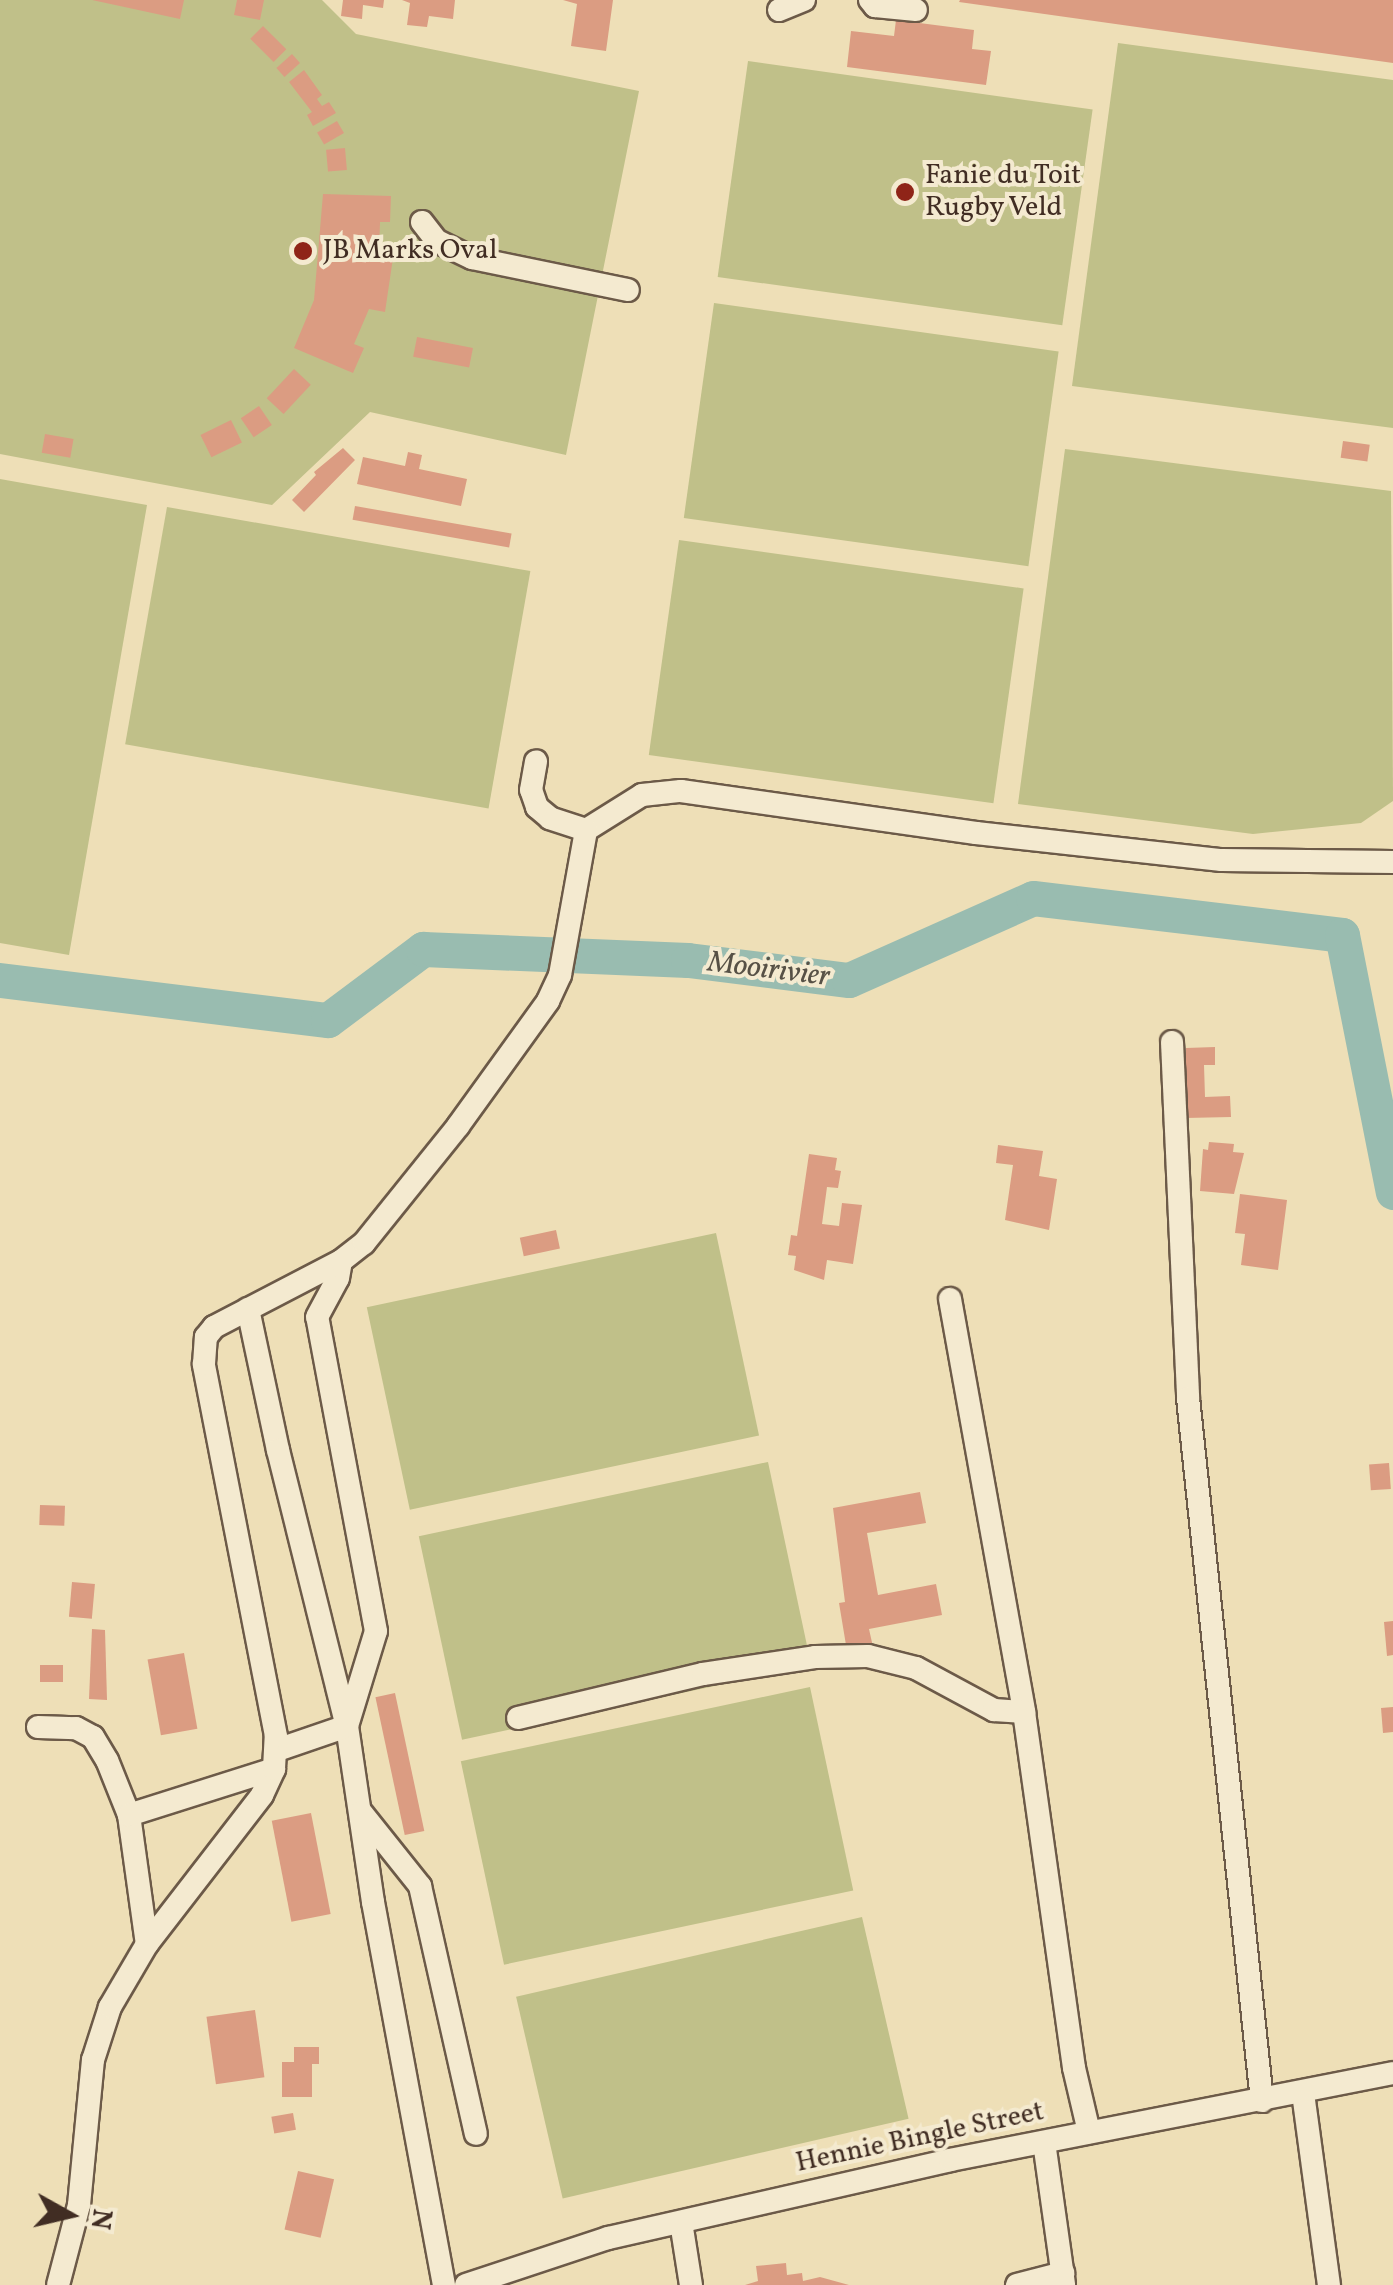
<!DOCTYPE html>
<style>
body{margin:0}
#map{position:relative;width:1393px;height:2285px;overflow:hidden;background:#eedfb7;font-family:Vollkorn,serif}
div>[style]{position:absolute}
.green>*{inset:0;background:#c0c089;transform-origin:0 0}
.river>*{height:35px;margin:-17.5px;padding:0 17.5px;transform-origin:17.5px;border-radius:17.5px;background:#99bcb0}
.building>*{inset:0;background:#db9c82;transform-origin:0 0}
.roads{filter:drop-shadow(2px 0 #6c5a48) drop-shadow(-2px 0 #6c5a48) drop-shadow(0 2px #6c5a48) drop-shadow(0 -2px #6c5a48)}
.minor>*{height:22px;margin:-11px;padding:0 11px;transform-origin:11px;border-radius:11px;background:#f4ead0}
.dots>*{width:28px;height:28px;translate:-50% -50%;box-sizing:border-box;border:5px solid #f4ead0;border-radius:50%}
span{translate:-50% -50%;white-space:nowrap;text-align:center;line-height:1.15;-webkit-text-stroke:8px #f4ead0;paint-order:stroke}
.poi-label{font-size:28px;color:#412d23}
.left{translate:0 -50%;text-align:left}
.street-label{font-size:28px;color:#412d23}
.water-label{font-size:30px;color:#575146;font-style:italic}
.north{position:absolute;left:20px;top:2165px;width:100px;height:100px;-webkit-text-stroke:8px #f4ead0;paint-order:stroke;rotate:98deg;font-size:28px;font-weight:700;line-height:40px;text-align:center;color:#412d23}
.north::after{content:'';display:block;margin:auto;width:35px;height:45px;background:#412d23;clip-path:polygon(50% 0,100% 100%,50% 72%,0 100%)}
</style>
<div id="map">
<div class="green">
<i style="clip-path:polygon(0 0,322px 0,356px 34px,639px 91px,566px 455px,370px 412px,272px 505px,0 454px)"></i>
<i style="clip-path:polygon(1118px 43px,1393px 80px,1393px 428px,1072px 386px)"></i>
<i style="left:748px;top:61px;width:348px;height:218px;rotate:8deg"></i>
<i style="left:714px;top:303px;width:348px;height:217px;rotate:8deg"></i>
<i style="clip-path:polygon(1065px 449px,1391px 491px,1393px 801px,1361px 823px,1253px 834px,1018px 804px)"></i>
<i style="clip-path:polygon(0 479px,147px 505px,69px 955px,0 943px)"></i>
<i style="left:167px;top:507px;width:369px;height:241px;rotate:10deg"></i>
<i style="left:679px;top:540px;width:348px;height:217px;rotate:8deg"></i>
<i style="left:716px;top:1233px;width:207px;height:357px;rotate:78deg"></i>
<i style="left:768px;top:1462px;width:208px;height:357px;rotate:78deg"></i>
<i style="left:810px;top:1687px;width:208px;height:357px;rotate:78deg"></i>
<i style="left:862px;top:1917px;width:207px;height:355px;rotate:77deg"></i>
</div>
<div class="river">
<i style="left:0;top:980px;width:330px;rotate:7deg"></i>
<i style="left:328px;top:1020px;width:119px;rotate:-36.8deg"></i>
<i style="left:423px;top:949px;width:265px;rotate:2.4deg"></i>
<i style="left:688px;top:960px;width:162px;rotate:7.1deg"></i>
<i style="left:849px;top:980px;width:201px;rotate:-24deg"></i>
<i style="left:1033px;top:898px;width:311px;rotate:6.8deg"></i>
<i style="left:1342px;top:935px;width:262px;rotate:78.8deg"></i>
</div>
<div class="building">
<i style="clip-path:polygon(92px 0,184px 0,180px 19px)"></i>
<i style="clip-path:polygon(237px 0,264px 0,260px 20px,234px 15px)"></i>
<i style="clip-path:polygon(343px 0,384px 0,383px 8px,363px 5px,362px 19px,341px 16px)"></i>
<i style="clip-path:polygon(402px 0,455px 0,453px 19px,429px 16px,427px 27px,407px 25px,410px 3px)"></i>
<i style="clip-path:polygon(563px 0,613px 0,606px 51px,571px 46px,577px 4px)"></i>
<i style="clip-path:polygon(960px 0,1393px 0,1393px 63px,959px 2px)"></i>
<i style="clip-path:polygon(896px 20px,974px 30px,972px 49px,991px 51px,986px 85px,847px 67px,851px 31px,894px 36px)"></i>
<i style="left:263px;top:26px;width:33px;height:18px;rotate:45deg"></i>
<i style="left:292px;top:54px;width:12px;height:21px;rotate:48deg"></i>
<i style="clip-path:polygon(304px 70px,322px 95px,317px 99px,322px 106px,329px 102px,336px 113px,313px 126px,307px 115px,312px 112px,289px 82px)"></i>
<i style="left:337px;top:121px;width:14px;height:23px;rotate:60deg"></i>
<i style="left:345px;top:148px;width:22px;height:19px;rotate:85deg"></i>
<i style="clip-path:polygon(323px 194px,391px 196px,390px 222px,380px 222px,379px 255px,393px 258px,385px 312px,369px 309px,354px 344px,364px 348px,353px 373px,294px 348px,314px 300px)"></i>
<i style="left:417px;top:337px;width:57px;height:20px;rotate:11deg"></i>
<i style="left:294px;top:369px;width:23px;height:40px;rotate:43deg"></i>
<i style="left:259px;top:406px;width:23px;height:22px;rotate:56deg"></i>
<i style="left:231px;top:420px;width:25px;height:34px;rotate:64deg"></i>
<i style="left:45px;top:434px;width:29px;height:19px;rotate:10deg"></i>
<i style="left:1343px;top:441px;width:27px;height:17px;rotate:8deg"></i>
<i style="clip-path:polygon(343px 448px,355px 460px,304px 512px,292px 500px,316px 475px,314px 472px)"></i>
<i style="clip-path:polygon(408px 452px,422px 455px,419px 469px,467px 479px,461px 506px,357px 484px,363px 457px,405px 466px)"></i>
<i style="left:355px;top:506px;width:159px;height:14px;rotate:10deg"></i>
<i style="clip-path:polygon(1215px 1047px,1215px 1065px,1204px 1065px,1205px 1097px,1230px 1096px,1231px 1117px,1185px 1118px,1186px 1048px)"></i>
<i style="clip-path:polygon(1209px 1142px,1234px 1144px,1233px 1152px,1244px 1153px,1234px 1194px,1200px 1191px,1203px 1149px,1208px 1150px)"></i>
<i style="clip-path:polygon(998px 1145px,1043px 1151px,1039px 1176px,1057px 1179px,1049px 1230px,1005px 1220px,1013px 1165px,996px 1163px)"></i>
<i style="clip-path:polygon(809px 1154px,837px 1158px,835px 1170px,841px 1171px,838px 1188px,827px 1187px,822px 1224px,839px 1226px,842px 1203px,862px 1205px,853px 1264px,827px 1260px,824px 1280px,794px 1270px,796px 1256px,788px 1255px,791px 1235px,797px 1236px)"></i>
<i style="clip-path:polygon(1240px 1194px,1287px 1200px,1278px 1270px,1241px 1265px,1245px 1234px,1235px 1233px)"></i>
<i style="left:556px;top:1230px;width:19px;height:37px;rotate:78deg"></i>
<i style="left:1389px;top:1463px;width:26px;height:20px;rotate:86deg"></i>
<i style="clip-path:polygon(920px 1492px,926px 1523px,867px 1533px,878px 1595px,936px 1584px,942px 1615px,869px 1629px,873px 1647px,847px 1651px,839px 1603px,845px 1602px,833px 1508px)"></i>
<i style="left:40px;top:1505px;width:25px;height:20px;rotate:2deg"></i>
<i style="left:72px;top:1582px;width:23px;height:35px;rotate:5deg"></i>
<i style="clip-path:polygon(1393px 1621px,1393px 1655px,1387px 1656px,1384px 1622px)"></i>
<i style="clip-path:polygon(92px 1629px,105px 1630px,107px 1700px,89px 1699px)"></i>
<i style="left:184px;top:1653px;width:77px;height:37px;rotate:80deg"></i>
<i style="left:40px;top:1665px;width:23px;height:17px"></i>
<i style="left:395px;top:1693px;width:141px;height:20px;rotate:78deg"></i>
<i style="clip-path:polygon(1393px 1707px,1393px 1732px,1383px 1733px,1381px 1708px)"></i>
<i style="left:311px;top:1813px;width:103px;height:40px;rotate:79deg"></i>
<i style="left:255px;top:2010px;width:68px;height:49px;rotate:82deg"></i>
<i style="clip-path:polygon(294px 2047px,319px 2047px,319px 2064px,312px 2064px,312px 2097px,282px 2097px,282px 2062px,294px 2062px)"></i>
<i style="left:293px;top:2113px;width:17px;height:22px;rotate:80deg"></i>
<i style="left:298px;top:2171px;width:37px;height:60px;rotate:13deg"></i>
<i style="clip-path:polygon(786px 2263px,787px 2275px,802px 2273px,803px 2281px,820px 2277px,849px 2285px,745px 2285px,758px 2281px,756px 2266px)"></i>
</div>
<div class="roads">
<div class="minor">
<i style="left:870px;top:0;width:8px;rotate:50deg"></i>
<i style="left:875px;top:6px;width:41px;rotate:5.6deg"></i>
<i style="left:779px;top:10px;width:27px;rotate:-22deg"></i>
<i style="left:422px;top:222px;width:24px;rotate:52deg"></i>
<i style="left:437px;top:241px;width:39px;rotate:26deg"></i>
<i style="left:472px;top:258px;width:159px;rotate:11.6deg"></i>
<i style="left:586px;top:830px;width:66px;rotate:-32deg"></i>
<i style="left:642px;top:795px;width:39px;rotate:-6deg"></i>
<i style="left:681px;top:791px;width:298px;rotate:8.1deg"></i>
<i style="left:976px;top:833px;width:247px;rotate:6.3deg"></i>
<i style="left:1222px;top:860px;width:171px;rotate:0.7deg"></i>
<i style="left:1172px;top:1042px;width:356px;rotate:87.4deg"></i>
<i style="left:1188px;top:1398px;width:707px;rotate:83.99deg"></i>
<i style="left:950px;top:1299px;width:420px;rotate:79.8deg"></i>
<i style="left:1024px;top:1712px;width:359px;rotate:82deg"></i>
<i style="left:1074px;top:2068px;width:66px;rotate:76.8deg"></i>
<i style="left:248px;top:1309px;width:144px;rotate:78deg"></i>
<i style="left:278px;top:1450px;width:284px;rotate:76deg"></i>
<i style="left:347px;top:1726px;width:178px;rotate:81.6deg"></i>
<i style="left:373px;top:1902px;width:390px;rotate:79.5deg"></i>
<i style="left:518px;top:1718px;width:190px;rotate:-13.4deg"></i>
<i style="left:703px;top:1674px;width:113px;rotate:-8.6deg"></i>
<i style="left:815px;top:1657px;width:53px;rotate:-1.1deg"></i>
<i style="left:868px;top:1656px;width:49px;rotate:14deg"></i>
<i style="left:916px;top:1668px;width:89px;rotate:28.3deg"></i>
<i style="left:994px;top:1710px;width:30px;rotate:4deg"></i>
<i style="left:38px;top:1727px;width:38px;rotate:2deg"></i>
<i style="left:76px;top:1728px;width:19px;rotate:28deg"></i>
<i style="left:93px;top:1737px;width:27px;rotate:59deg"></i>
<i style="left:107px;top:1760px;width:59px;rotate:68.2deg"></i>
<i style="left:129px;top:1815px;width:130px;rotate:82.1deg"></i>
<i style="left:277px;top:1750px;width:74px;rotate:-18.9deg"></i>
<i style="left:347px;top:1726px;width:99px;rotate:-73deg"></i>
<i style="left:376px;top:1631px;width:319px;rotate:-100.6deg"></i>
<i style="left:317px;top:1317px;width:44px;rotate:-61.7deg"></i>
<i style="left:338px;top:1278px;width:17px;rotate:-80deg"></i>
<i style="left:361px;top:1812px;width:95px;rotate:51.4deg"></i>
<i style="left:420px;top:1886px;width:254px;rotate:77.3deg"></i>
<i style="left:129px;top:1815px;width:152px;rotate:-17.6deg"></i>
<i style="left:1303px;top:2093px;width:194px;rotate:82.3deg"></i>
<i style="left:1044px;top:2142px;width:144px;rotate:82deg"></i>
<i style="left:681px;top:2222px;width:64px;rotate:81deg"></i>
<i style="left:58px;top:2285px;width:83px;rotate:-75.3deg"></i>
<i style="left:79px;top:2205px;width:146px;rotate:-84.5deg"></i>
<i style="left:93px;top:2060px;width:56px;rotate:-72.2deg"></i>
<i style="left:110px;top:2007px;width:73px;rotate:-59.6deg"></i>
<i style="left:147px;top:1944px;width:188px;rotate:-52.3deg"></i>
<i style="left:262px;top:1795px;width:29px;rotate:-65deg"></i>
<i style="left:274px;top:1769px;width:33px;rotate:-87deg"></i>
<i style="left:276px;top:1736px;width:379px;rotate:-101deg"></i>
<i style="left:204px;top:1364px;width:27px;rotate:-86deg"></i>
<i style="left:206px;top:1337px;width:13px;rotate:-51deg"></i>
<i style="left:214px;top:1327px;width:143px;rotate:-27.5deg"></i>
<i style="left:341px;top:1261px;width:29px;rotate:-38deg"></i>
<i style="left:364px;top:1243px;width:150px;rotate:-51.2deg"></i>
<i style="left:458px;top:1126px;width:154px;rotate:-54.2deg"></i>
<i style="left:548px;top:1001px;width:29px;rotate:-65deg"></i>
<i style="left:560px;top:975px;width:147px;rotate:-79.8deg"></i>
<i style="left:586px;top:830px;width:38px;rotate:-162deg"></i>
<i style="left:550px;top:818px;width:17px;rotate:-140deg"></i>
<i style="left:537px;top:807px;width:18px;rotate:-109deg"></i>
<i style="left:531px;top:790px;width:29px;rotate:-80deg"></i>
<i style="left:466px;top:2285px;width:150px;rotate:-18.3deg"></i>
<i style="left:608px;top:2238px;width:351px;rotate:-12.8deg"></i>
<i style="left:950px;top:2160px;width:451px;rotate:-11.1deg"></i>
<i style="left:1017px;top:2285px;width:48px;rotate:-14.6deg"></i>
</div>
</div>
<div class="dots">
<i style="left:905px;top:192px;background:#8f2418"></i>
<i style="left:303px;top:251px;background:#8f2418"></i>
</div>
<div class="poi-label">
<span class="left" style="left:925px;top:192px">Fanie du Toit<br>Rugby Veld</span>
<span class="left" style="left:323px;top:251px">JB Marks Oval</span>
</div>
<div class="street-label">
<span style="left:920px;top:2138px;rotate:-12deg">Hennie Bingle Street</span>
</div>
<div class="water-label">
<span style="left:769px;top:970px;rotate:7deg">Mooirivier</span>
</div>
<div class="north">N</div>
</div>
